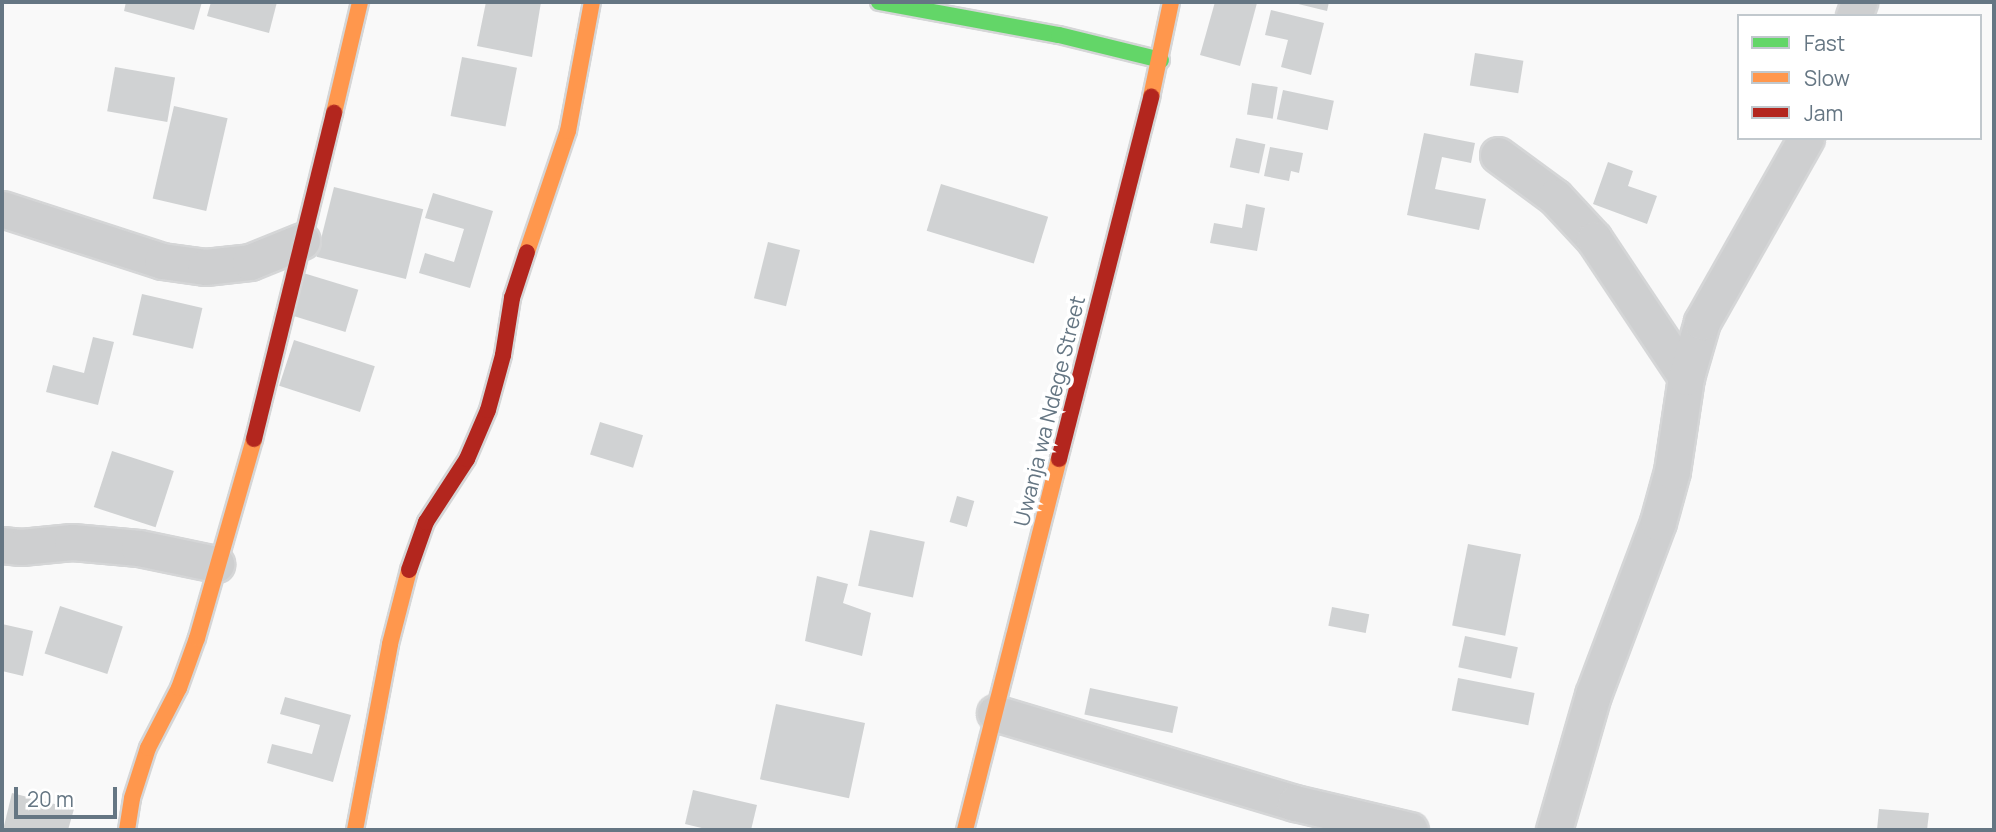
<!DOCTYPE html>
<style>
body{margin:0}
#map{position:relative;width:1996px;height:832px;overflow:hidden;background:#f9f9f9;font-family:Manrope,sans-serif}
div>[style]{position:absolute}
.building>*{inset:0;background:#d0d2d3;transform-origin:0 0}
.roads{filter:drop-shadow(2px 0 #d5d6d7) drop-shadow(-2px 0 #d5d6d7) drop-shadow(0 2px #d5d6d7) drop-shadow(0 -2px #d5d6d7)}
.street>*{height:35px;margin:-17.5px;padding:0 17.5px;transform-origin:17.5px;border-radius:17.5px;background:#cecfd0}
.fast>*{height:16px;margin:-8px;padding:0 8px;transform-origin:8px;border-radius:8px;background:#63d668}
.slow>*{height:16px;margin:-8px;padding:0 8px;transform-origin:8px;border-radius:8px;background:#ff974d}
.jam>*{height:16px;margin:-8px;padding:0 8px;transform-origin:8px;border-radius:8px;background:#b3261e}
span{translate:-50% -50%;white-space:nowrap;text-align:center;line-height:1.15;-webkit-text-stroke:7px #fff;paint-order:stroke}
.street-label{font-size:21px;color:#657683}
.frame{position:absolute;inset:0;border:4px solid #657683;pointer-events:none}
.legend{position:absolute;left:1737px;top:14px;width:245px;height:126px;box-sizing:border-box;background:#fff;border:2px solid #c1c8cd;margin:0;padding:9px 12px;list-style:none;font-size:21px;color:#657683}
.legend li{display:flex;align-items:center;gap:14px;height:35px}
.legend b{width:35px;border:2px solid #c1c8cd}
.scale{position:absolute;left:14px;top:787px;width:103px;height:32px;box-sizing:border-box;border:4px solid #657683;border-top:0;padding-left:9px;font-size:21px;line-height:24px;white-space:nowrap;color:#657683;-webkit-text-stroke:5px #fff;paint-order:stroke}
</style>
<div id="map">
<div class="building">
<i style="clip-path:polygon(126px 2px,202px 2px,194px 30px,124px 11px)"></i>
<i style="clip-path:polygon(211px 2px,277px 2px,269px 33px,207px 16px)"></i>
<i style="clip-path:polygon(486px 2px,541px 2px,532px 57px,477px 46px)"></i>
<i style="clip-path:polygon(1215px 2px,1257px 3px,1240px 66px,1200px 55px)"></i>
<i style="clip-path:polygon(1290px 2px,1329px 2px,1327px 11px)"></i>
<i style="clip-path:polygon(1271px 10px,1324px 23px,1311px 75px,1281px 67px,1288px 40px,1265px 35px)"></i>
<i style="left:1475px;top:53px;width:49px;height:33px;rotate:9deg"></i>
<i style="left:462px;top:57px;width:56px;height:60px;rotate:11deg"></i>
<i style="left:115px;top:67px;width:61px;height:45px;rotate:10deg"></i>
<i style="left:1252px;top:83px;width:26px;height:32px;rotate:9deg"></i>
<i style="left:1283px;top:90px;width:52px;height:30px;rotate:12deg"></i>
<i style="left:174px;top:106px;width:55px;height:95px;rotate:13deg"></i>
<i style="clip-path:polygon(1424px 133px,1475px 143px,1471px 163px,1442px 157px,1435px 189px,1486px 199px,1479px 230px,1407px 215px)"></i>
<i style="left:1236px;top:138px;width:30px;height:30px;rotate:12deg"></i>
<i style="clip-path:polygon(1270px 147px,1303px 153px,1299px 173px,1291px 171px,1289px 181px,1264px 176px)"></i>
<i style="clip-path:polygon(1608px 162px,1633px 171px,1628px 186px,1657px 196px,1647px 224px,1593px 204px)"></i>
<i style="left:941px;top:184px;width:112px;height:49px;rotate:17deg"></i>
<i style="left:334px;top:187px;width:92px;height:72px;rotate:14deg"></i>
<i style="clip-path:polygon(433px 193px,493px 211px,470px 288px,419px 273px,425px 253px,454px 262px,464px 229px,425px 218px)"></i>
<i style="clip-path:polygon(1246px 204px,1265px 208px,1257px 251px,1210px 243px,1214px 223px,1242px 228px)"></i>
<i style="left:768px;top:242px;width:33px;height:58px;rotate:14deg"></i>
<i style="left:300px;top:272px;width:61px;height:44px;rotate:17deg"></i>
<i style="left:142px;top:294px;width:62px;height:42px;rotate:13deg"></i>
<i style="clip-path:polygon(93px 337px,114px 342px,98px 405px,46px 392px,53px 365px,84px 373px)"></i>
<i style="left:294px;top:340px;width:85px;height:48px;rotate:18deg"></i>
<i style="left:600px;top:422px;width:45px;height:34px;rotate:17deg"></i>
<i style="left:112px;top:451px;width:65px;height:59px;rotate:18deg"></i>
<i style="left:957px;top:496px;width:18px;height:27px;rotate:16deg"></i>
<i style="left:870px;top:530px;width:56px;height:57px;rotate:12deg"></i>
<i style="left:1468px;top:544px;width:54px;height:83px;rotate:11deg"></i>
<i style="clip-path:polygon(817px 576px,848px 584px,843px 603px,871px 613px,862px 656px,805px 641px)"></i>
<i style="left:60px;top:606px;width:66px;height:50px;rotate:18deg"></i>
<i style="left:1332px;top:607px;width:38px;height:19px;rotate:11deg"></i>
<i style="clip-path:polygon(2px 624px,33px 631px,23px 676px,2px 671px)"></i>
<i style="left:1465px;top:636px;width:54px;height:32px;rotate:12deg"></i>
<i style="left:1458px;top:678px;width:78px;height:33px;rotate:11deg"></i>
<i style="left:1090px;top:688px;width:90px;height:27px;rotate:12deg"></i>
<i style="clip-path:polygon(285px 697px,351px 715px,333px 782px,267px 763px,272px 744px,312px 754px,320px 725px,280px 714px)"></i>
<i style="left:776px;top:704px;width:91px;height:77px;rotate:12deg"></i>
<i style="clip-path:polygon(693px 790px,757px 805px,751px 830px,710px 830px,685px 824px)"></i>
<i style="clip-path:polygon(12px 793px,74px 809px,68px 830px,3px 830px)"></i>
<i style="clip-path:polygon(1879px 809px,1929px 813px,1927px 830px,1877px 830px)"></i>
</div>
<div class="roads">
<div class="street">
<i style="left:1854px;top:16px;width:15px;rotate:-70deg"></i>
<i style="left:1498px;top:155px;width:71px;rotate:36.4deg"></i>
<i style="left:1555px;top:197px;width:57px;rotate:47.1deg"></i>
<i style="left:1594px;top:239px;width:166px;rotate:56.3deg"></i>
<i style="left:2px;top:209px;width:168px;rotate:18deg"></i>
<i style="left:162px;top:261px;width:43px;rotate:7.9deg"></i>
<i style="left:205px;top:267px;width:45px;rotate:-6.3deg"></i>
<i style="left:250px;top:262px;width:56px;rotate:-22deg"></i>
<i style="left:2px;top:545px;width:19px;rotate:6deg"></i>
<i style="left:21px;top:547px;width:51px;rotate:-5.6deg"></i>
<i style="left:72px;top:542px;width:67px;rotate:5.1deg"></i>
<i style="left:139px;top:548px;width:79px;rotate:11.7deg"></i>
<i style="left:995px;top:713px;width:313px;rotate:16.7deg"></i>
<i style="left:1295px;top:803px;width:118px;rotate:13.2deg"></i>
<i style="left:1554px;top:830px;width:141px;rotate:-73.9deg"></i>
<i style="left:1593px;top:695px;width:185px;rotate:-69.4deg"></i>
<i style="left:1658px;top:522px;width:53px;rotate:-74.6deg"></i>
<i style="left:1672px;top:471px;width:95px;rotate:-81.5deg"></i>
<i style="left:1686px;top:377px;width:57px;rotate:-73.8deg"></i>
<i style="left:1702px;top:322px;width:211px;rotate:-60.5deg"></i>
</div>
<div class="fast">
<i style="left:879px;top:2px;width:183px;rotate:10.4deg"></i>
<i style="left:1059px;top:35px;width:105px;rotate:13.8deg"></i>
</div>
<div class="slow">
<i style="left:1151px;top:97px;width:97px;rotate:-78.1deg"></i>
<i style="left:334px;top:113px;width:114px;rotate:-76.8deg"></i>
<i style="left:527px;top:252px;width:128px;rotate:-71.3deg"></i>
<i style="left:568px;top:131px;width:131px;rotate:-79.5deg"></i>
<i style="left:127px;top:830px;width:32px;rotate:-81deg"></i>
<i style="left:132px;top:798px;width:52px;rotate:-72.3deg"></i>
<i style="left:148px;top:748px;width:68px;rotate:-62.7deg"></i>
<i style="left:179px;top:688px;width:53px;rotate:-70.2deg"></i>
<i style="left:197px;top:638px;width:207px;rotate:-74deg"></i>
<i style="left:355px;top:830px;width:189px;rotate:-79.3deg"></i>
<i style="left:390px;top:644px;width:76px;rotate:-75.6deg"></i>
<i style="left:965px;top:830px;width:383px;rotate:-75.8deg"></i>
</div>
<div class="jam">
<i style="left:254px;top:439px;width:336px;rotate:-76.2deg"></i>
<i style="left:1059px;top:459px;width:374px;rotate:-75.7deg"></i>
<i style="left:409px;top:570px;width:51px;rotate:-70.5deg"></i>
<i style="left:426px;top:522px;width:75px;rotate:-56.9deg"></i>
<i style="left:467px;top:459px;width:53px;rotate:-66.8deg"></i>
<i style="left:488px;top:410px;width:57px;rotate:-74.7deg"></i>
<i style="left:503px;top:355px;width:58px;rotate:-81deg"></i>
<i style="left:512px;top:298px;width:48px;rotate:-71.9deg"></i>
</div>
</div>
<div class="street-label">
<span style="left:1049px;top:411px;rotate:-76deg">Uwanja wa Ndege Street</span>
</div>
<div class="frame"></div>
<ul class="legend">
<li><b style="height:9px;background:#63d668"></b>Fast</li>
<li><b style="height:9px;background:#ff974d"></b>Slow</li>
<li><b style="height:9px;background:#b3261e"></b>Jam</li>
</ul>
<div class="scale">20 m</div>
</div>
